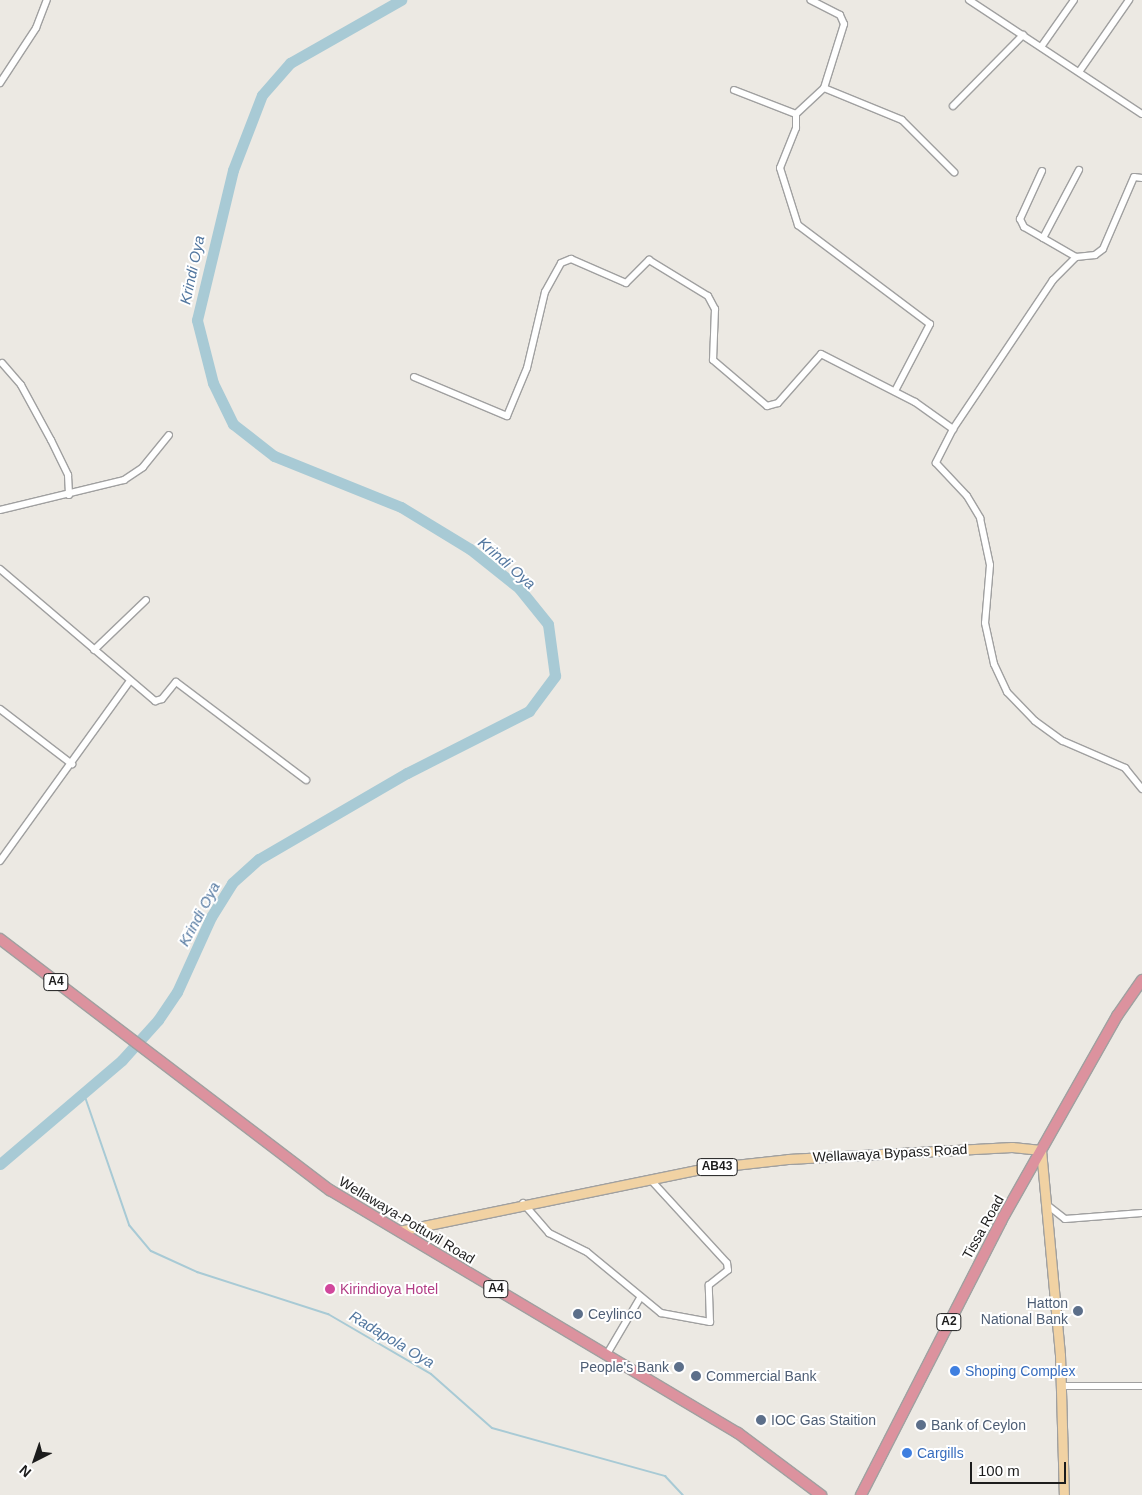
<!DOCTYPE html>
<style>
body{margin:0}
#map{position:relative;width:1142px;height:1495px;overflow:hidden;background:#ece9e3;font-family:Helvetica,sans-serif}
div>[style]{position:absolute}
.stream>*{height:2px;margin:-1px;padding:0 1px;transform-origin:1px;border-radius:1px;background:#a8cad5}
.river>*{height:11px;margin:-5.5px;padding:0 5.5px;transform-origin:5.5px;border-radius:5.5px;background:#a8cad5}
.roads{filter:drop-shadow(1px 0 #a0a0a0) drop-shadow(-1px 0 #a0a0a0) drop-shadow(0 1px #a0a0a0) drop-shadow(0 -1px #a0a0a0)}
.minor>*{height:6px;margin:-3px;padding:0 3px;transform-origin:3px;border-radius:3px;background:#fff}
.major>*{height:9px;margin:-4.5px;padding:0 4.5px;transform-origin:4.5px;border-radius:4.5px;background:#f1d2a3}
.highway>*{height:10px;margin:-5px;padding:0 5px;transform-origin:5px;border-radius:5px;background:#dc929e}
.dots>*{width:14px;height:14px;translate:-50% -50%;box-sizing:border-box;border:2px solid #fff;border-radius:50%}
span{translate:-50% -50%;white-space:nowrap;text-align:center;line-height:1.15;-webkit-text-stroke:4px #fff;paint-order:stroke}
.shield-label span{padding:1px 4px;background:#fff;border:1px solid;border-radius:4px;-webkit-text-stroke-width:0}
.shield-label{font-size:12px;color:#1c1c1c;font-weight:700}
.street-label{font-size:14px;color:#1c1c1c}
.hotel-label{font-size:14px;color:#b23c85}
.left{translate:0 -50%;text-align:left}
.service-label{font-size:14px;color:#4e5e75}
.right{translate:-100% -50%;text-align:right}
.shop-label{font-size:14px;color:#366cbe}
.water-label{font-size:15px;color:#5478a0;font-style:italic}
.north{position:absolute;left:10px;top:1435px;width:50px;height:50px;-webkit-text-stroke:4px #fff;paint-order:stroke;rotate:221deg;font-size:14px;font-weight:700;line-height:20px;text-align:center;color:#1c1c1c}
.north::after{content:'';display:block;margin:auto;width:18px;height:22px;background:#1c1c1c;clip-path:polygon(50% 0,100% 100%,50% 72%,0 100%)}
.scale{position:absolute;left:970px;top:1462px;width:96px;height:22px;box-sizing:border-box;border:2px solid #1c1c1c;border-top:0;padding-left:6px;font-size:15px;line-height:18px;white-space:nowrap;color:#1c1c1c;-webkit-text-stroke:4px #fff;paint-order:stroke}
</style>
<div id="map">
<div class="stream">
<i style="left:84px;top:1094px;width:139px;rotate:71deg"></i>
<i style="left:129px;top:1225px;width:34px;rotate:50deg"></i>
<i style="left:151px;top:1251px;width:51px;rotate:24.5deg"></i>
<i style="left:197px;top:1272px;width:138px;rotate:17.8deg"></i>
<i style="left:328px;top:1314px;width:119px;rotate:30.2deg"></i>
<i style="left:431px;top:1374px;width:81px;rotate:41.5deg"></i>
<i style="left:492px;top:1428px;width:180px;rotate:15.5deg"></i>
<i style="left:665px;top:1476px;width:26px;rotate:47deg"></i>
</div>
<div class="river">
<i style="left:0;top:1164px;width:160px;rotate:-40.4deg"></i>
<i style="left:122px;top:1060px;width:54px;rotate:-48deg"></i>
<i style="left:158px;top:1020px;width:34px;rotate:-56deg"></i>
<i style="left:177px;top:992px;width:82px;rotate:-65.6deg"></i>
<i style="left:211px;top:917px;width:40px;rotate:-58deg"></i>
<i style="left:232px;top:883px;width:36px;rotate:-42deg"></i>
<i style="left:259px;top:859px;width:171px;rotate:-30.2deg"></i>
<i style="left:407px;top:773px;width:137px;rotate:-26.9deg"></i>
<i style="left:529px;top:711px;width:44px;rotate:-53.4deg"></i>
<i style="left:555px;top:676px;width:52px;rotate:-97.7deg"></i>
<i style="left:548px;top:624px;width:46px;rotate:-128.9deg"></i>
<i style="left:519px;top:588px;width:63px;rotate:-141.5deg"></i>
<i style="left:470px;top:549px;width:81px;rotate:-148.7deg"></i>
<i style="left:401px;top:507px;width:137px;rotate:-158.1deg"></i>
<i style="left:274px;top:456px;width:52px;rotate:-142deg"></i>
<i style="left:233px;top:424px;width:46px;rotate:-116deg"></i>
<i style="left:213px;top:383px;width:65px;rotate:-104.3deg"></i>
<i style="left:197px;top:320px;width:154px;rotate:-76.5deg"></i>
<i style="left:233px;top:170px;width:80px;rotate:-68.9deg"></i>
<i style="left:262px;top:95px;width:43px;rotate:-48.8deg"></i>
<i style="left:290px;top:63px;width:128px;rotate:-29.6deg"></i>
</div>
<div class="roads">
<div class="minor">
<i style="left:969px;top:0;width:207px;rotate:33.4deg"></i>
<i style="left:1041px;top:47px;width:57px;rotate:-54.9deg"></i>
<i style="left:1079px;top:72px;width:88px;rotate:-55.2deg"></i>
<i style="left:0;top:83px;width:66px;rotate:-56.8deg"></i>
<i style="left:36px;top:28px;width:30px;rotate:-69deg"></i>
<i style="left:824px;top:88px;width:84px;rotate:22.3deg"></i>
<i style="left:902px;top:120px;width:74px;rotate:45deg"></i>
<i style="left:734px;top:90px;width:66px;rotate:21.2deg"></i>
<i style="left:796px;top:114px;width:14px;rotate:90deg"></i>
<i style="left:796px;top:128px;width:43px;rotate:111.8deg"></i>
<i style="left:780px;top:168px;width:60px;rotate:72.5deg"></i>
<i style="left:798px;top:225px;width:165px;rotate:36.9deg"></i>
<i style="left:930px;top:324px;width:76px;rotate:117.6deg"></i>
<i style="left:953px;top:106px;width:100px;rotate:-45.4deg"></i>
<i style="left:796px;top:114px;width:38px;rotate:-43deg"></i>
<i style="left:824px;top:88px;width:67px;rotate:-72.6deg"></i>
<i style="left:844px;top:24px;width:10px;rotate:-114deg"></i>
<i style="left:840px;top:15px;width:33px;rotate:-153deg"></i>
<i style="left:1042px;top:171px;width:53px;rotate:114.6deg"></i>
<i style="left:1020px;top:219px;width:9px;rotate:63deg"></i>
<i style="left:1024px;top:227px;width:60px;rotate:30deg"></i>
<i style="left:1142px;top:178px;width:8px;rotate:-173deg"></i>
<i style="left:1134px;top:177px;width:78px;rotate:113.3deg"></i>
<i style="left:1103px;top:249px;width:10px;rotate:143deg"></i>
<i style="left:1095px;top:255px;width:19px;rotate:174deg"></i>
<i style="left:1076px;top:257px;width:33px;rotate:135deg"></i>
<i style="left:1053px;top:280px;width:179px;rotate:123.9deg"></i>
<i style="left:953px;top:429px;width:38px;rotate:117deg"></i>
<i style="left:936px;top:463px;width:45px;rotate:46.8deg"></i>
<i style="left:967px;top:496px;width:26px;rotate:59deg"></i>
<i style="left:980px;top:518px;width:48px;rotate:78deg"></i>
<i style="left:990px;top:565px;width:58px;rotate:94.9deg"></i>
<i style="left:985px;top:623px;width:42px;rotate:77.6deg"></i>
<i style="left:994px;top:664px;width:31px;rotate:65deg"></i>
<i style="left:1007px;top:692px;width:40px;rotate:46deg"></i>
<i style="left:1035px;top:721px;width:34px;rotate:36deg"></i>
<i style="left:1063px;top:741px;width:68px;rotate:23.5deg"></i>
<i style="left:1125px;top:768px;width:27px;rotate:51deg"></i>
<i style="left:1043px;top:238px;width:77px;rotate:-62.1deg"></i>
<i style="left:2px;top:363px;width:29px;rotate:49deg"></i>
<i style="left:21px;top:385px;width:63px;rotate:61.4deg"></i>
<i style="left:51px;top:440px;width:39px;rotate:64deg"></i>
<i style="left:68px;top:475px;width:20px;rotate:87deg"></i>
<i style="left:414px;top:377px;width:101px;rotate:22.8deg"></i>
<i style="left:507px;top:416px;width:52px;rotate:-67.4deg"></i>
<i style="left:527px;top:368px;width:78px;rotate:-76.7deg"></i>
<i style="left:545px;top:292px;width:33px;rotate:-61deg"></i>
<i style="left:561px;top:263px;width:11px;rotate:-22deg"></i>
<i style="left:571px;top:259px;width:60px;rotate:23.6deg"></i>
<i style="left:626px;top:283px;width:33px;rotate:-45deg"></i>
<i style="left:649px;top:260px;width:69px;rotate:31.4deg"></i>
<i style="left:708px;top:296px;width:15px;rotate:62deg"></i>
<i style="left:715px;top:309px;width:51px;rotate:92.2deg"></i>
<i style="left:713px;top:360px;width:71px;rotate:40.4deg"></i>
<i style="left:767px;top:406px;width:11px;rotate:-15deg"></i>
<i style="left:778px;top:403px;width:65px;rotate:-48.7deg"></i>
<i style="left:821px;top:354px;width:106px;rotate:27.1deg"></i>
<i style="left:915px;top:402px;width:47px;rotate:35.4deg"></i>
<i style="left:0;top:510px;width:128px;rotate:-13.6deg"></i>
<i style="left:124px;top:480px;width:23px;rotate:-34deg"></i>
<i style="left:143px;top:467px;width:41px;rotate:-50.9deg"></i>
<i style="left:0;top:569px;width:204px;rotate:40.4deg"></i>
<i style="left:155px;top:701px;width:7px;rotate:-16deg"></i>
<i style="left:162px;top:699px;width:22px;rotate:-51deg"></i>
<i style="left:176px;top:682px;width:163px;rotate:37deg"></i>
<i style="left:94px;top:650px;width:72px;rotate:-43.9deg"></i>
<i style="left:0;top:709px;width:91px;rotate:37.4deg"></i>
<i style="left:0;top:861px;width:222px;rotate:-54.2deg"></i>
<i style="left:523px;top:1203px;width:40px;rotate:49deg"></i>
<i style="left:549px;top:1233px;width:42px;rotate:26.6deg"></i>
<i style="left:587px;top:1252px;width:96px;rotate:39.5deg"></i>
<i style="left:661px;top:1313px;width:50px;rotate:10.4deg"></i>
<i style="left:710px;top:1322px;width:37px;rotate:-92deg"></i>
<i style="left:709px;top:1285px;width:24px;rotate:-38deg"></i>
<i style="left:728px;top:1270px;width:7px;rotate:-98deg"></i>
<i style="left:727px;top:1263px;width:113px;rotate:-132.5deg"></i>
<i style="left:1046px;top:1204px;width:24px;rotate:38deg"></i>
<i style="left:1065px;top:1219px;width:77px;rotate:-4.5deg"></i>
<i style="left:607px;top:1354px;width:65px;rotate:-59.5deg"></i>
<i style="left:1062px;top:1386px;width:80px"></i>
</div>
<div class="major">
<i style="left:399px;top:1231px;width:314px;rotate:-11.6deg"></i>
<i style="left:707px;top:1168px;width:81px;rotate:-6.3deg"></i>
<i style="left:788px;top:1159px;width:224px;rotate:-3.1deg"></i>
<i style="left:1012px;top:1147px;width:29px;rotate:6deg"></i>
<i style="left:1041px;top:1150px;width:206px;rotate:84.7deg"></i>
<i style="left:1060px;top:1355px;width:140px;rotate:88.4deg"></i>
</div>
<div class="highway">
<i style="left:0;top:939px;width:415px;rotate:37.3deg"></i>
<i style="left:330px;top:1190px;width:475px;rotate:30.8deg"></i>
<i style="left:738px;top:1433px;width:104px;rotate:36.8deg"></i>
<i style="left:861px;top:1495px;width:308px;rotate:-62.9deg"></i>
<i style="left:1001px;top:1221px;width:236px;rotate:-60.5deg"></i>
<i style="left:1117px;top:1016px;width:44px;rotate:-55.2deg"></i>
</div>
</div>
<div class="dots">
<i style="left:330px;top:1289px;background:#d1479c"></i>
<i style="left:1078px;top:1311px;background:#5c6f8a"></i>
<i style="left:578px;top:1314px;background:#5c6f8a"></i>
<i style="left:679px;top:1367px;background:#5c6f8a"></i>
<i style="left:955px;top:1371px;background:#3f7fe0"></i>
<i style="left:696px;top:1376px;background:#5c6f8a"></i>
<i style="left:761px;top:1420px;background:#5c6f8a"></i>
<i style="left:921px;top:1425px;background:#5c6f8a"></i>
<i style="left:907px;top:1453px;background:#3f7fe0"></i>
</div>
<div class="shield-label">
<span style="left:56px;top:982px">A4</span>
<span style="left:717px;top:1167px">AB43</span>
<span style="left:496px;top:1289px">A4</span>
<span style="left:949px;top:1322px">A2</span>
</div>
<div class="street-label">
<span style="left:890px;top:1153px;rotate:-3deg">Wellawaya Bypass Road</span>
<span style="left:407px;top:1220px;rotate:31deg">Wellawaya-Pottuvil Road</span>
<span style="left:983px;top:1227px;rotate:-61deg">Tissa Road</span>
</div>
<div class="hotel-label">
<span class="left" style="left:340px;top:1289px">Kirindioya Hotel</span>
</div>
<div class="service-label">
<span class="right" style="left:1068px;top:1311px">Hatton<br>National Bank</span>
<span class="left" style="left:588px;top:1314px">Ceylinco</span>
<span class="right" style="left:669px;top:1367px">People's Bank</span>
<span class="left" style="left:706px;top:1376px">Commercial Bank</span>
<span class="left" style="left:771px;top:1420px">IOC Gas Staition</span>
<span class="left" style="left:931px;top:1425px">Bank of Ceylon</span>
</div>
<div class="shop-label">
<span class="left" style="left:965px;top:1371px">Shoping Complex</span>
<span class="left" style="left:917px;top:1453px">Cargills</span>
</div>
<div class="water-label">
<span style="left:192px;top:270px;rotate:-78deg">Krindi Oya</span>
<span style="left:507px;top:563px;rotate:41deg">Krindi Oya</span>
<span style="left:199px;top:914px;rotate:-62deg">Krindi Oya</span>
<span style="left:392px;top:1339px;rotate:31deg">Radapola Oya</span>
</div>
<div class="north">N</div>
<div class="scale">100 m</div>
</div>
